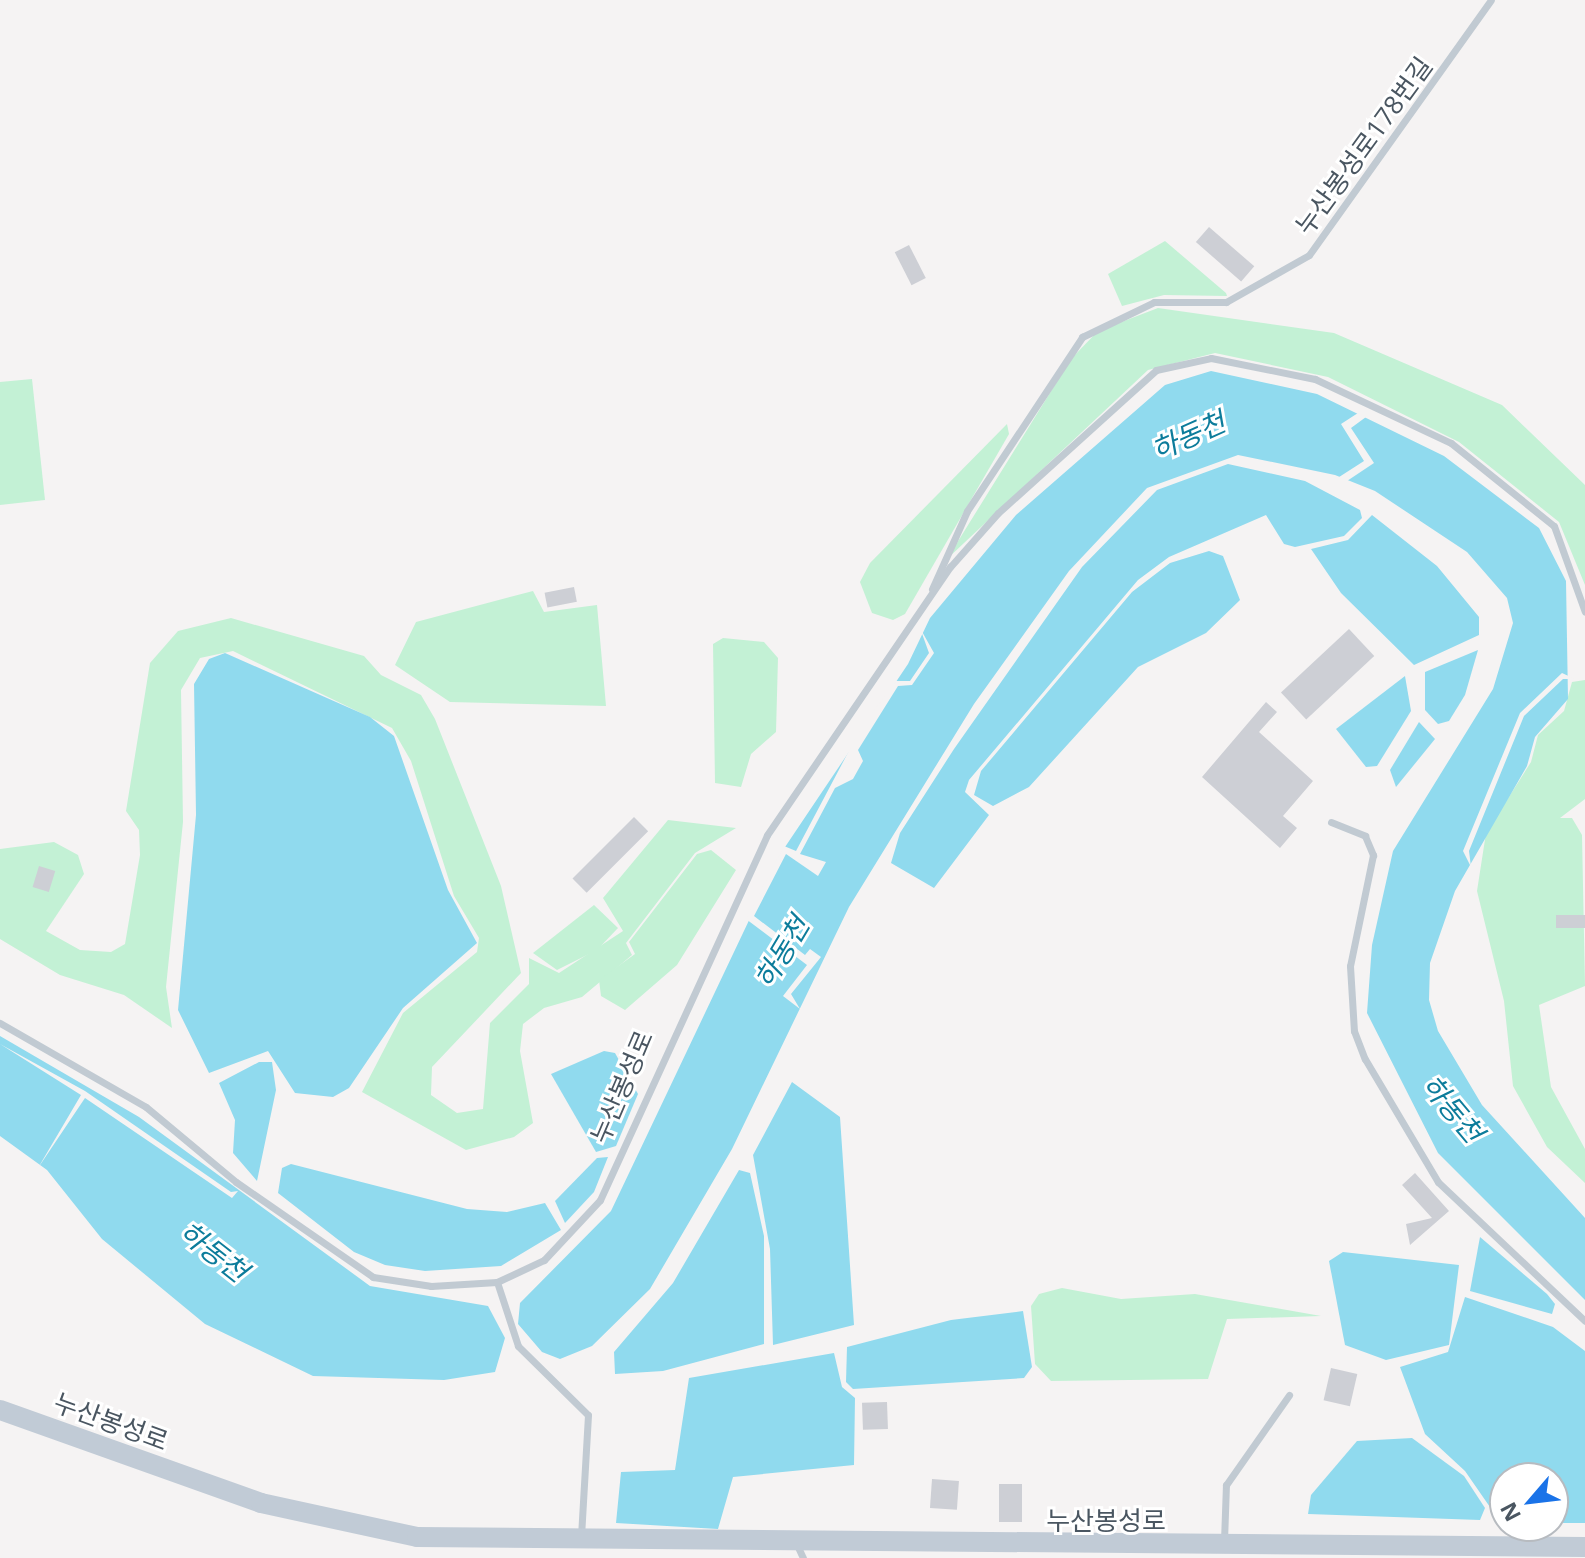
<!DOCTYPE html>
<meta charset="utf-8">
<style>
body{margin:0}
#map{position:relative;width:1585px;height:1558px;overflow:hidden;background:#f5f3f3;font-family:"Open Sans","Noto Sans KR",sans-serif}
div>[style]{position:absolute}
.green>*{inset:0;background:#c3f1d5}
.water>*{inset:0;background:#90daee}
.pier>*{inset:0;background:#f5f3f3}
.building>*{inset:0;background:#cdcfd5;transform-origin:0 0}
.lane>*{height:7px;margin:-3.5px;padding:0 3.5px;transform-origin:3.5px;border-radius:3.5px;background:#c1cad2}
.secondary>*{height:20px;margin:-10px;padding:0 10px;transform-origin:10px;border-radius:10px;background:#c1cbd6}
span{translate:-50% -50%;white-space:nowrap;text-align:center;line-height:1.15;-webkit-text-stroke:6px #fff;paint-order:stroke}
.street-label{font-size:26px;color:#4a5661}
.water-label{font-size:28px;color:#0c7c9b;font-style:italic}
.north{position:absolute;left:1489px;top:1462px;width:80px;height:80px;box-sizing:border-box;background:#fff;border:2px solid #b7bbc0;border-radius:50%;rotate:242deg;font-size:22px;font-weight:700;line-height:32px;text-align:center;color:#4a5661}
.north::after{content:'';display:block;margin:auto;width:28px;height:36px;background:#1a73e8;clip-path:polygon(50% 0,100% 100%,50% 72%,0 100%)}
</style>
<div id="map">
<div class="green">
<i style="clip-path:polygon(1165px 241px,1226px 293px,1227px 296px,1164px 295px,1122px 306px,1108px 274px)"></i>
<i style="clip-path:polygon(1158px 308px,1334px 333px,1502px 405px,1585px 485px,1585px 585px,1559px 522px,1459px 442px,1328px 377px,1215px 353px,1148px 370px,947px 559px,1071px 359px,1098px 331px)"></i>
<i style="clip-path:polygon(32px 379px,45px 500px,0 505px,0 382px)"></i>
<i style="clip-path:polygon(1007px 424px,1009px 434px,905px 614px,893px 620px,872px 613px,860px 582px,870px 563px)"></i>
<i style="clip-path:polygon(533px 591px,544px 612px,597px 605px,606px 706px,450px 702px,395px 665px,416px 622px)"></i>
<i style="clip-path:polygon(231px 618px,364px 656px,381px 675px,421px 695px,435px 719px,501px 886px,521px 973px,432px 1067px,431px 1095px,457px 1113px,483px 1109px,490px 1023px,529px 984px,529px 958px,559px 973px,623px 931px,603px 898px,668px 820px,736px 828px,695px 853px,626px 943px,632px 955px,582px 997px,544px 1008px,523px 1024px,520px 1051px,533px 1123px,514px 1137px,466px 1150px,362px 1092px,403px 1013px,477px 952px,479px 938px,454px 896px,411px 761px,392px 728px,233px 651px,200px 658px,181px 690px,183px 822px,166px 987px,172px 1028px,124px 995px,60px 975px,0 939px,0 849px,54px 842px,78px 855px,84px 874px,46px 931px,80px 950px,111px 952px,125px 944px,140px 855px,139px 830px,126px 811px,150px 663px,178px 631px)"></i>
<i style="clip-path:polygon(723px 638px,764px 642px,778px 658px,776px 732px,751px 754px,741px 787px,715px 783px,713px 644px)"></i>
<i style="clip-path:polygon(1585px 680px,1585px 799px,1560px 818px,1572px 818px,1582px 835px,1585px 986px,1539px 1005px,1551px 1087px,1585px 1149px,1585px 1183px,1547px 1147px,1513px 1086px,1504px 1001px,1477px 891px,1486px 833px,1531px 762px,1538px 735px,1564px 711px,1572px 682px)"></i>
<i style="clip-path:polygon(711px 850px,736px 870px,677px 965px,625px 1010px,601px 996px,599px 980px,635px 954px,629px 942px,697px 854px)"></i>
<i style="clip-path:polygon(594px 905px,618px 928px,597px 950px,557px 970px,533px 953px)"></i>
<i style="clip-path:polygon(1062px 1288px,1121px 1299px,1195px 1294px,1321px 1316px,1227px 1319px,1208px 1379px,1051px 1381px,1035px 1364px,1031px 1306px,1039px 1294px)"></i>
</div>
<div class="water">
<i style="clip-path:polygon(1211px 371px,1317px 394px,1444px 456px,1539px 528px,1566px 581px,1568px 699px,1535px 737px,1527px 766px,1455px 891px,1430px 963px,1429px 1000px,1438px 1031px,1482px 1105px,1585px 1218px,1585px 1300px,1438px 1153px,1367px 1013px,1372px 945px,1393px 851px,1493px 689px,1513px 623px,1507px 598px,1467px 552px,1375px 491px,1335px 475px,1238px 455px,1147px 488px,1069px 571px,974px 704px,849px 907px,732px 1149px,650px 1289px,592px 1346px,560px 1359px,542px 1352px,518px 1324px,520px 1303px,611px 1211px,781px 853px,908px 664px,930px 618px,1016px 515px,1165px 385px)"></i>
<i style="clip-path:polygon(1228px 464px,1305px 481px,1360px 510px,1362px 518px,1344px 536px,1295px 547px,1284px 544px,1266px 515px,1169px 557px,1138px 580px,969px 780px,965px 792px,989px 815px,934px 888px,891px 863px,900px 833px,954px 749px,1082px 567px,1157px 490px)"></i>
<i style="clip-path:polygon(1372px 515px,1437px 566px,1479px 617px,1479px 635px,1414px 665px,1341px 593px,1311px 549px,1348px 540px)"></i>
<i style="clip-path:polygon(1209px 551px,1223px 556px,1240px 600px,1206px 633px,1138px 667px,1029px 787px,993px 806px,974px 795px,981px 771px,1132px 592px,1170px 563px)"></i>
<i style="clip-path:polygon(1478px 650px,1465px 695px,1449px 721px,1438px 724px,1425px 710px,1425px 672px)"></i>
<i style="clip-path:polygon(225px 653px,370px 717px,394px 736px,448px 890px,477px 943px,403px 1008px,349px 1088px,333px 1097px,295px 1093px,268px 1051px,209px 1073px,178px 1010px,196px 815px,194px 684px,209px 659px)"></i>
<i style="clip-path:polygon(1405px 676px,1411px 711px,1377px 766px,1366px 767px,1336px 729px)"></i>
<i style="clip-path:polygon(1419px 722px,1435px 739px,1396px 787px,1390px 770px)"></i>
<i style="clip-path:polygon(0 1036px,139px 1117px,370px 1286px,488px 1306px,505px 1338px,495px 1372px,444px 1380px,313px 1376px,205px 1324px,102px 1239px,47px 1170px,0 1136px)"></i>
<i style="clip-path:polygon(604px 1051px,615px 1053px,638px 1094px,616px 1146px,596px 1152px,551px 1074px)"></i>
<i style="clip-path:polygon(259px 1062px,272px 1062px,276px 1090px,257px 1181px,233px 1153px,235px 1120px,219px 1083px)"></i>
<i style="clip-path:polygon(792px 1082px,840px 1117px,854px 1325px,773px 1345px,770px 1249px,753px 1155px)"></i>
<i style="clip-path:polygon(608px 1157px,594px 1192px,565px 1223px,555px 1201px,597px 1158px)"></i>
<i style="clip-path:polygon(291px 1164px,467px 1209px,507px 1212px,545px 1203px,561px 1230px,501px 1266px,425px 1271px,385px 1265px,354px 1252px,278px 1193px,282px 1168px)"></i>
<i style="clip-path:polygon(739px 1170px,750px 1173px,764px 1236px,764px 1344px,663px 1371px,615px 1374px,614px 1352px,673px 1283px)"></i>
<i style="clip-path:polygon(1480px 1237px,1547px 1294px,1555px 1304px,1552px 1314px,1470px 1291px)"></i>
<i style="clip-path:polygon(1343px 1252px,1459px 1265px,1449px 1345px,1386px 1360px,1345px 1345px,1329px 1261px)"></i>
<i style="clip-path:polygon(1465px 1297px,1553px 1327px,1585px 1351px,1585px 1523px,1553px 1523px,1553px 1478px,1505px 1478px,1501px 1523px,1465px 1471px,1425px 1434px,1400px 1367px,1448px 1352px)"></i>
<i style="clip-path:polygon(1023px 1311px,1032px 1367px,1024px 1378px,853px 1389px,846px 1382px,847px 1347px,951px 1320px)"></i>
<i style="clip-path:polygon(834px 1353px,842px 1387px,855px 1398px,854px 1465px,733px 1477px,718px 1529px,616px 1523px,621px 1472px,675px 1470px,689px 1378px)"></i>
<i style="clip-path:polygon(1412px 1438px,1464px 1476px,1485px 1508px,1480px 1520px,1308px 1514px,1311px 1495px,1357px 1441px)"></i>
</div>
<div class="pier">
<i style="clip-path:polygon(1358px 413px,1366px 417px,1351px 428px,1374px 463px,1344px 483px,1336px 479px,1364px 461px,1341px 424px)"></i>
<i style="clip-path:polygon(920px 628px,934px 653px,912px 685px,898px 686px,858px 750px,863px 761px,853px 779px,835px 788px,800px 854px,826px 862px,818px 876px,786px 854px,754px 916px,805px 955px,810px 949px,821px 957px,791px 994px,800px 1009px,783px 996px,807px 965px,746px 919px,784px 846px,796px 851px,861px 728px,896px 681px,910px 681px,929px 653px)"></i>
<i style="clip-path:polygon(1562px 673px,1575px 679px,1563px 679px,1524px 716px,1469px 851px,1471px 867px,1463px 851px,1520px 713px)"></i>
<i style="clip-path:polygon(0 1044px,85px 1091px,231px 1192px,238px 1191px,232px 1198px,85px 1098px,38px 1168px,81px 1095px)"></i>
</div>
<div class="building">
<i style="left:1209px;top:227px;width:60px;height:20px;rotate:41deg"></i>
<i style="left:909px;top:245px;width:37px;height:16px;rotate:63deg"></i>
<i style="left:574px;top:587px;width:15px;height:30px;rotate:79deg"></i>
<i style="left:1349px;top:629px;width:37px;height:93px;rotate:47deg"></i>
<i style="clip-path:polygon(1266px 702px,1277px 712px,1259px 732px,1313px 781px,1283px 816px,1297px 828px,1280px 848px,1202px 777px)"></i>
<i style="left:634px;top:817px;width:20px;height:87px;rotate:45deg"></i>
<i style="left:39px;top:866px;width:17px;height:22px;rotate:17deg"></i>
<i style="left:1585px;top:915px;width:13px;height:29px;rotate:90deg"></i>
<i style="clip-path:polygon(1415px 1173px,1449px 1211px,1410px 1245px,1406px 1224px,1432px 1218px,1402px 1185px)"></i>
<i style="left:1331px;top:1368px;width:27px;height:33px;rotate:13deg"></i>
<i style="left:887px;top:1402px;width:27px;height:25px;rotate:88deg"></i>
<i style="left:932px;top:1479px;width:27px;height:29px;rotate:4deg"></i>
<i style="left:999px;top:1484px;width:23px;height:38px"></i>
</div>
<div class="lane">
<i style="left:932px;top:589px;width:85px;rotate:-65.8deg"></i>
<i style="left:967px;top:511px;width:209px;rotate:-56.5deg"></i>
<i style="left:1082px;top:337px;width:80px;rotate:-25.9deg"></i>
<i style="left:1154px;top:302px;width:72px"></i>
<i style="left:1226px;top:302px;width:95px;rotate:-29.5deg"></i>
<i style="left:1309px;top:255px;width:313px;rotate:-54.5deg"></i>
<i style="left:1331px;top:822px;width:37px;rotate:22deg"></i>
<i style="left:1365px;top:836px;width:21px;rotate:67deg"></i>
<i style="left:1373px;top:855px;width:113px;rotate:101.7deg"></i>
<i style="left:1350px;top:966px;width:65px;rotate:86.5deg"></i>
<i style="left:1354px;top:1031px;width:30px;rotate:69deg"></i>
<i style="left:1365px;top:1059px;width:143px;rotate:59.3deg"></i>
<i style="left:1438px;top:1182px;width:202px;rotate:43.4deg"></i>
<i style="left:0;top:1023px;width:168px;rotate:29.9deg"></i>
<i style="left:146px;top:1107px;width:117px;rotate:39.8deg"></i>
<i style="left:236px;top:1182px;width:167px;rotate:34.7deg"></i>
<i style="left:373px;top:1277px;width:59px;rotate:8.8deg"></i>
<i style="left:431px;top:1286px;width:66px;rotate:-3.5deg"></i>
<i style="left:497px;top:1282px;width:52px;rotate:-25.1deg"></i>
<i style="left:544px;top:1260px;width:82px;rotate:-47deg"></i>
<i style="left:600px;top:1200px;width:401px;rotate:-65.4deg"></i>
<i style="left:767px;top:835px;width:325px;rotate:-55.7deg"></i>
<i style="left:950px;top:567px;width:72px;rotate:-48.4deg"></i>
<i style="left:998px;top:513px;width:213px;rotate:-42.1deg"></i>
<i style="left:1156px;top:370px;width:56px;rotate:-12.3deg"></i>
<i style="left:1211px;top:358px;width:106px;rotate:11.4deg"></i>
<i style="left:1315px;top:379px;width:150px;rotate:25.2deg"></i>
<i style="left:1451px;top:443px;width:132px;rotate:38.9deg"></i>
<i style="left:1554px;top:526px;width:91px;rotate:70.2deg"></i>
<i style="left:497px;top:1282px;width:67px;rotate:71.8deg"></i>
<i style="left:518px;top:1346px;width:98px;rotate:44.6deg"></i>
<i style="left:588px;top:1415px;width:122px;rotate:93.3deg"></i>
<i style="left:1224px;top:1541px;width:56px;rotate:-88deg"></i>
<i style="left:1226px;top:1485px;width:110px;rotate:-55deg"></i>
<i style="left:797px;top:1545px;width:14px;rotate:65deg"></i>
</div>
<div class="secondary">
<i style="left:0;top:1410px;width:277px;rotate:19.6deg"></i>
<i style="left:261px;top:1503px;width:160px;rotate:12.3deg"></i>
<i style="left:417px;top:1537px;width:1168px;rotate:0.49deg"></i>
</div>
<div class="street-label">
<span style="left:1364px;top:146px;rotate:-54deg">누산봉성로178번길</span>
<span style="left:622px;top:1087px;rotate:-67deg">누산봉성로</span>
<span style="left:111px;top:1422px;rotate:20deg">누산봉성로</span>
<span style="left:1106px;top:1521px">누산봉성로</span>
</div>
<div class="water-label">
<span style="left:1188px;top:435px;rotate:-24deg">하동천</span>
<span style="left:781px;top:952px;rotate:-59deg">하동천</span>
<span style="left:1453px;top:1108px;rotate:50deg">하동천</span>
<span style="left:214px;top:1251px;rotate:38deg">하동천</span>
</div>
<div class="north">N</div>
</div>
